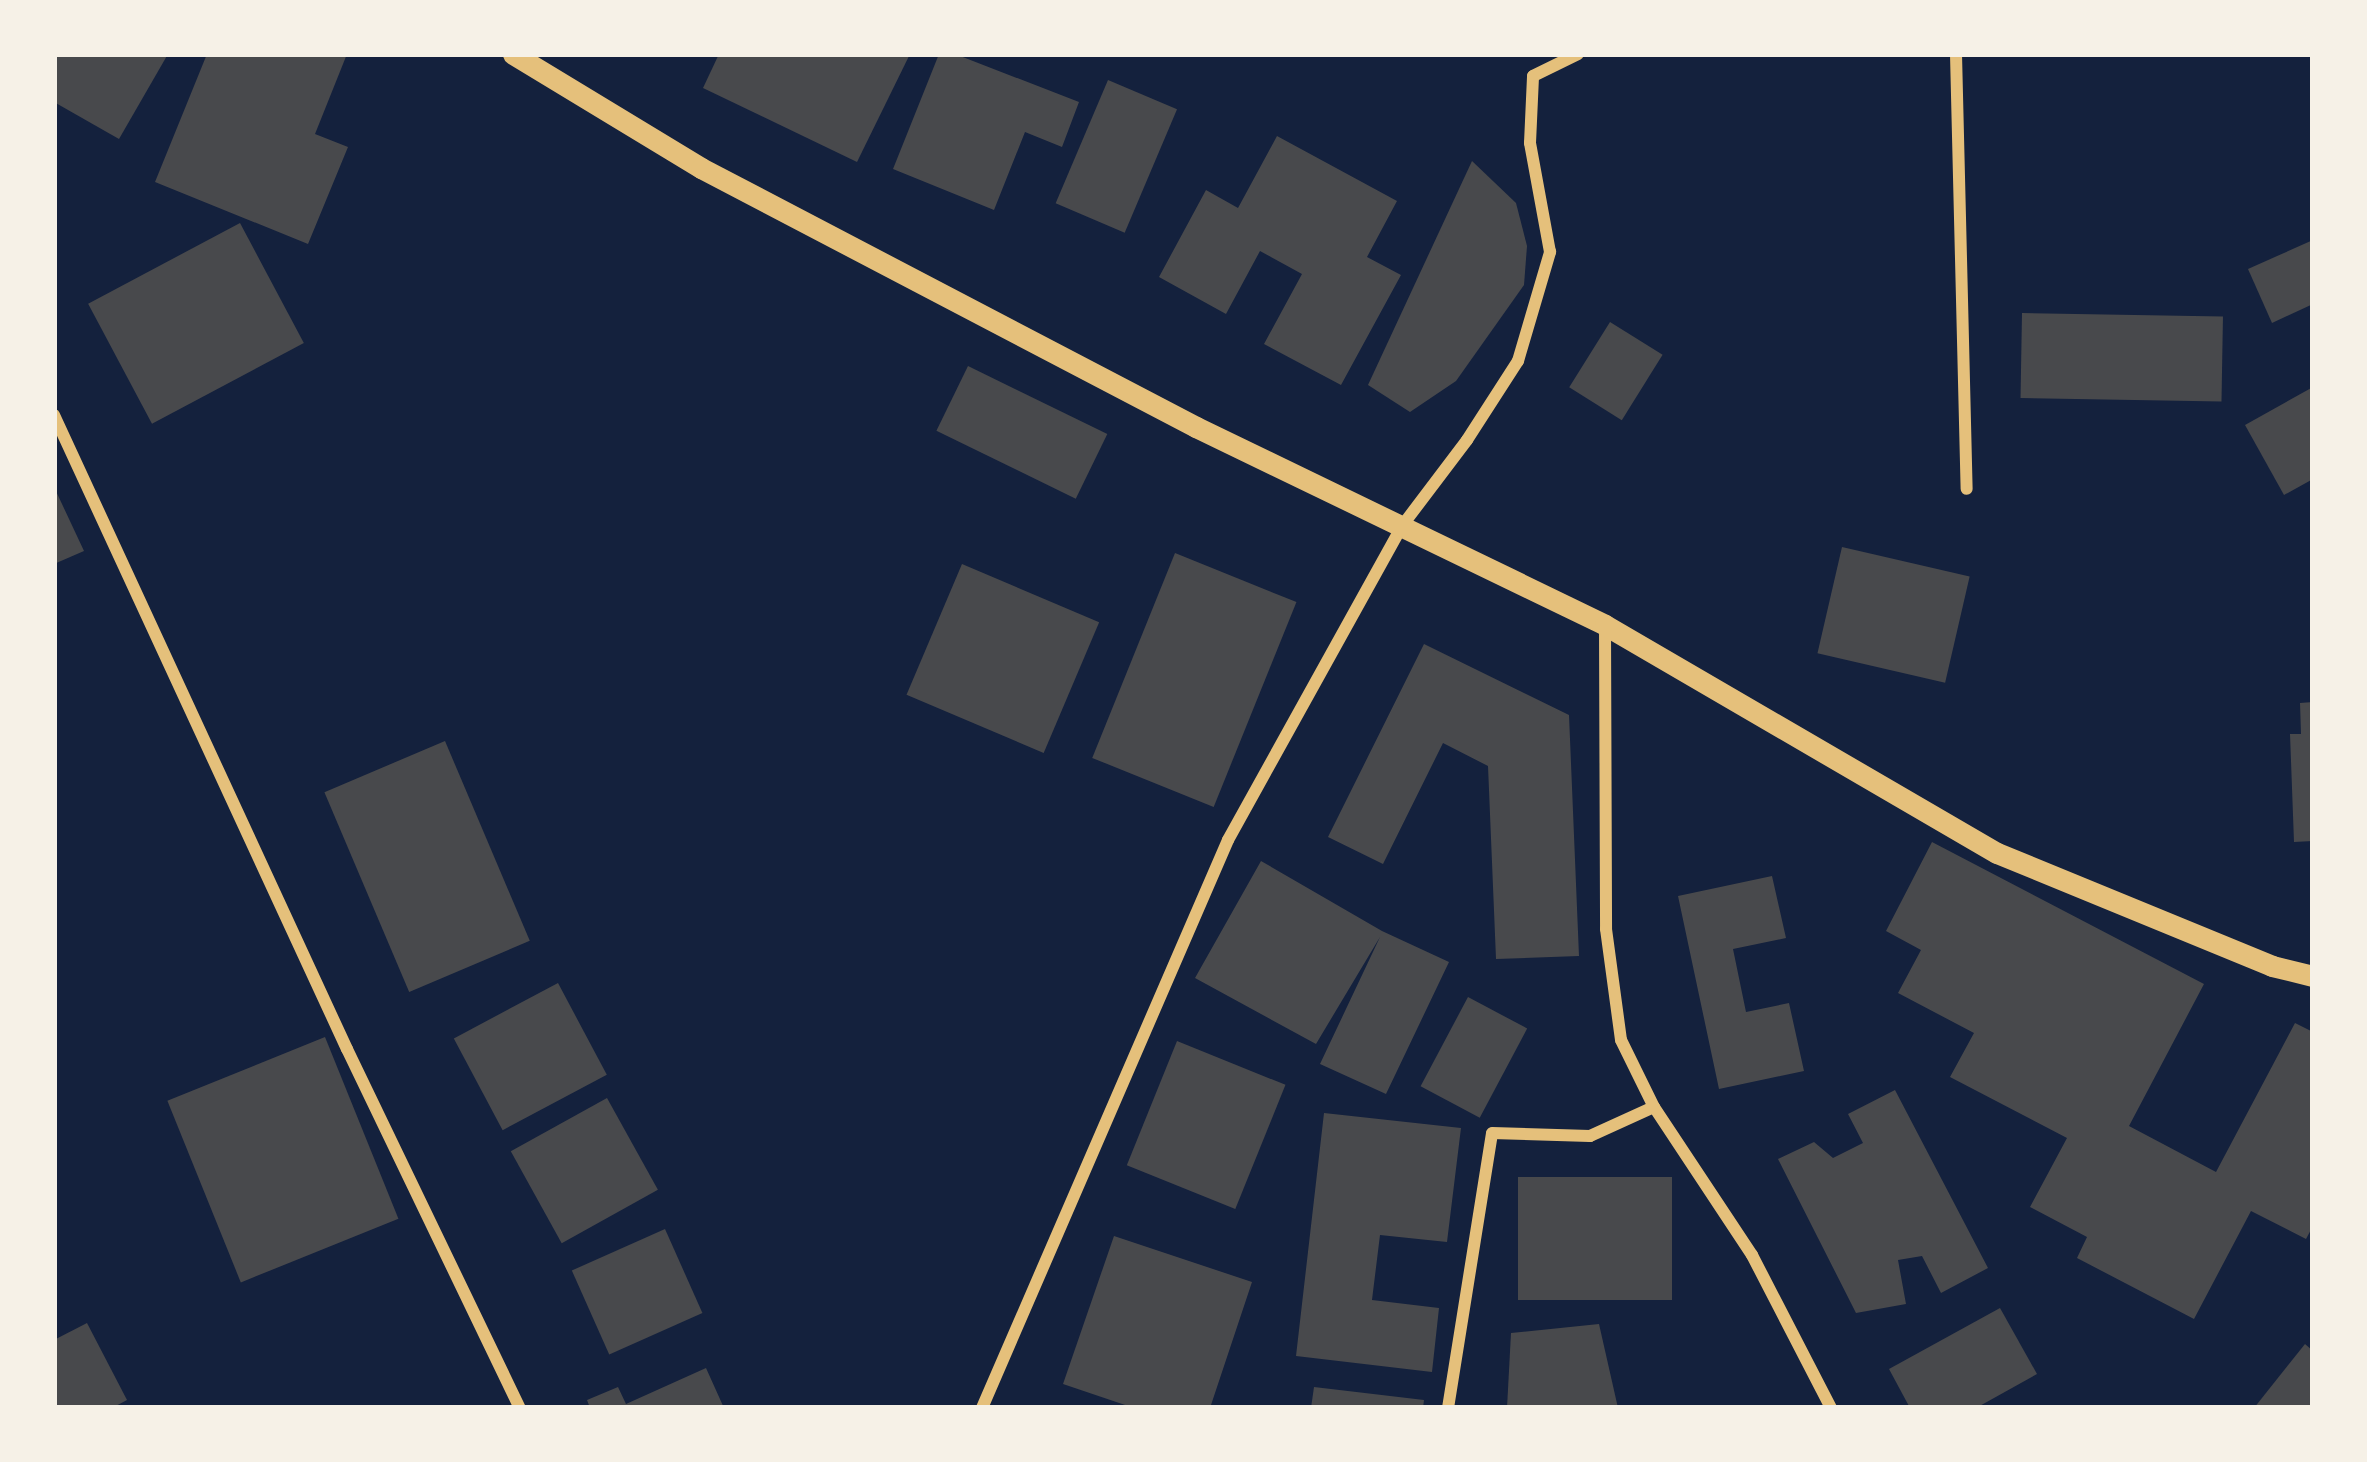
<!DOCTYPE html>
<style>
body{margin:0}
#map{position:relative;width:2367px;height:1462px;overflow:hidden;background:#14213d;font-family:"IBM Plex Sans",sans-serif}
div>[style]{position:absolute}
.building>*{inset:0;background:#48494c;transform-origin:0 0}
.minor>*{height:12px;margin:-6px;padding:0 6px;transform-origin:6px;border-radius:6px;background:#e5c07b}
.tertiary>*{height:21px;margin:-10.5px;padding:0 10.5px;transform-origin:10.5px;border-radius:10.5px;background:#e5c07b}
span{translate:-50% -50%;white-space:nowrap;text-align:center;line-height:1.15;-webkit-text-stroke:9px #f6f1e7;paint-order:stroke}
.frame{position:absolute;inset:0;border:57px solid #f6f1e7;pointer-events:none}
</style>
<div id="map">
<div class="building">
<i style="clip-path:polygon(54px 54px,168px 54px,119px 139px,54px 102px)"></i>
<i style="clip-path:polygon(207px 54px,347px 54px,315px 134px,348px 147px,308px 244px,155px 182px)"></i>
<i style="clip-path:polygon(719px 54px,910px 54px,857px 162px,703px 88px)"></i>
<i style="clip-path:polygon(939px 54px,955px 54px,1079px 102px,1062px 147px,1025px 132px,994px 210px,893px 169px)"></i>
<i style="left:1108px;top:80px;width:75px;height:134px;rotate:23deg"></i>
<i style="clip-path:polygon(1277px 136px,1397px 201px,1367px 257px,1401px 275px,1341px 385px,1264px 344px,1302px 274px,1260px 251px,1226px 314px,1159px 277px,1206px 190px,1238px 208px)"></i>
<i style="clip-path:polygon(1472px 161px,1516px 203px,1527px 246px,1524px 285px,1456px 381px,1410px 412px,1368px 385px)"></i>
<i style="left:240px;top:223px;width:136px;height:172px;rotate:62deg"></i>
<i style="clip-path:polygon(2313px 240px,2313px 304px,2272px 323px,2248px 269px)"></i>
<i style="left:2022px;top:313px;width:201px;height:85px;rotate:1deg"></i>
<i style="left:1610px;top:322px;width:62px;height:77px;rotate:32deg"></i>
<i style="left:968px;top:366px;width:155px;height:72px;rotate:26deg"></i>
<i style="clip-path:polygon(2313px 387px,2313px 479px,2284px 495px,2245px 425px)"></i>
<i style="clip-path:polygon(54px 487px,84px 551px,54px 564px)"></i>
<i style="left:1842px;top:547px;width:131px;height:109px;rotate:13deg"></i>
<i style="left:1175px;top:553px;width:131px;height:221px;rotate:22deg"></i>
<i style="left:962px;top:564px;width:149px;height:142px;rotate:23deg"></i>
<i style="clip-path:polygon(1424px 644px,1569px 715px,1579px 956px,1496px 959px,1488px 766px,1443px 743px,1383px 864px,1328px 837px)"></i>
<i style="clip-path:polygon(2313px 702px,2313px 841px,2294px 842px,2290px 734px,2301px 734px,2300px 703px)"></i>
<i style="left:445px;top:741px;width:217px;height:131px;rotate:67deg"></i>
<i style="clip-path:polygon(1932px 842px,2204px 984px,2129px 1126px,2216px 1172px,2295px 1023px,2313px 1032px,2313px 1226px,2306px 1239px,2251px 1211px,2194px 1319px,2077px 1258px,2087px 1237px,2030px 1207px,2067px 1138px,1950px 1077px,1974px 1033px,1898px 993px,1921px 950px,1886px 931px)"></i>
<i style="clip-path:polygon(1261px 861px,1382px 931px,1449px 962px,1386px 1094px,1320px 1064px,1380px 937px,1316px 1044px,1195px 978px)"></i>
<i style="clip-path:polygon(1772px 876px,1786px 938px,1733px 949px,1746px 1012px,1789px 1003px,1804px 1071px,1719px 1089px,1678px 896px)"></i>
<i style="left:558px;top:983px;width:104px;height:118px;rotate:62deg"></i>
<i style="left:1468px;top:997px;width:67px;height:101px;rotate:28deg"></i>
<i style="left:325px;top:1037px;width:196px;height:170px;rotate:68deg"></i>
<i style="left:1177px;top:1041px;width:117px;height:134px;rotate:22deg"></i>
<i style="clip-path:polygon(1895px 1090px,1988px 1268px,1941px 1293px,1922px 1256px,1898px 1260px,1906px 1304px,1856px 1313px,1778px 1159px,1814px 1142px,1833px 1158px,1863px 1143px,1848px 1114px)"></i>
<i style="left:607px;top:1098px;width:105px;height:110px;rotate:61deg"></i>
<i style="clip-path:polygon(1324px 1113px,1461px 1128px,1447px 1242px,1380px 1235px,1372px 1300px,1439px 1308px,1432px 1372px,1296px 1356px)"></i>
<i style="left:1672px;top:1177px;width:123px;height:154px;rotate:90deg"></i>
<i style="left:665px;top:1229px;width:92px;height:102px;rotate:66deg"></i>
<i style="clip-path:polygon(1114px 1236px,1252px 1282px,1210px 1408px,1134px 1408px,1063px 1384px)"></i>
<i style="clip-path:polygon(2000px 1308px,2037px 1374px,1976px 1408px,1910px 1408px,1889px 1369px)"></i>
<i style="clip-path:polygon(87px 1323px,127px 1400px,112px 1408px,54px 1408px,54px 1340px)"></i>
<i style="clip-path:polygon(1599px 1324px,1618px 1408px,1507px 1408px,1511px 1333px)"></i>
<i style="clip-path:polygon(2305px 1344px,2313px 1351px,2313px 1408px,2254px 1408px)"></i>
<i style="clip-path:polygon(706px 1368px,724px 1408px,590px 1408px,587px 1400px,618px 1387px,626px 1404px)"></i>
<i style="clip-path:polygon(1314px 1387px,1424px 1400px,1423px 1408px,1311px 1408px)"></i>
</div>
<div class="minor">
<i style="left:1956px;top:54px;width:435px;rotate:88.6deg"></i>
<i style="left:54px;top:415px;width:698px;rotate:65.2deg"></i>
<i style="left:347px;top:1049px;width:399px;rotate:64.3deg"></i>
<i style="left:1605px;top:626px;width:303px;rotate:89.8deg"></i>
<i style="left:1606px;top:929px;width:112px;rotate:82.3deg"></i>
<i style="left:1621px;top:1040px;width:75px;rotate:63.8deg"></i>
<i style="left:1654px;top:1107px;width:178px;rotate:56.5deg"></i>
<i style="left:1752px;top:1255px;width:172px;rotate:62.7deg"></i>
<i style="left:982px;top:1408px;width:619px;rotate:-66.58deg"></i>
<i style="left:1228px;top:840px;width:359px;rotate:-61deg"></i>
<i style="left:1402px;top:526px;width:108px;rotate:-52.9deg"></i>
<i style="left:1467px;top:440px;width:94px;rotate:-57.2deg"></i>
<i style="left:1518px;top:361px;width:114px;rotate:-73.6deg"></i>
<i style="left:1550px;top:252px;width:111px;rotate:-100.4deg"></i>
<i style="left:1530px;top:143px;width:67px;rotate:-87.4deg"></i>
<i style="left:1533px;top:76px;width:50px;rotate:-26.1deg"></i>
<i style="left:1448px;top:1408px;width:278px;rotate:-80.9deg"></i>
<i style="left:1492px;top:1133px;width:98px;rotate:1.8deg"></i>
<i style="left:1590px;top:1136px;width:70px;rotate:-24.4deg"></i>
</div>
<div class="tertiary">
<i style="left:513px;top:54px;width:220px;rotate:31.2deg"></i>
<i style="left:701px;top:168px;width:559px;rotate:27.62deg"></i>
<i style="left:1196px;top:427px;width:454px;rotate:25.8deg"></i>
<i style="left:1605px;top:625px;width:453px;rotate:30.2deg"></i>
<i style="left:1997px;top:853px;width:297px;rotate:22.3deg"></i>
<i style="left:2272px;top:966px;width:42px;rotate:13.7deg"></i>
</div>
<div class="frame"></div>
</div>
